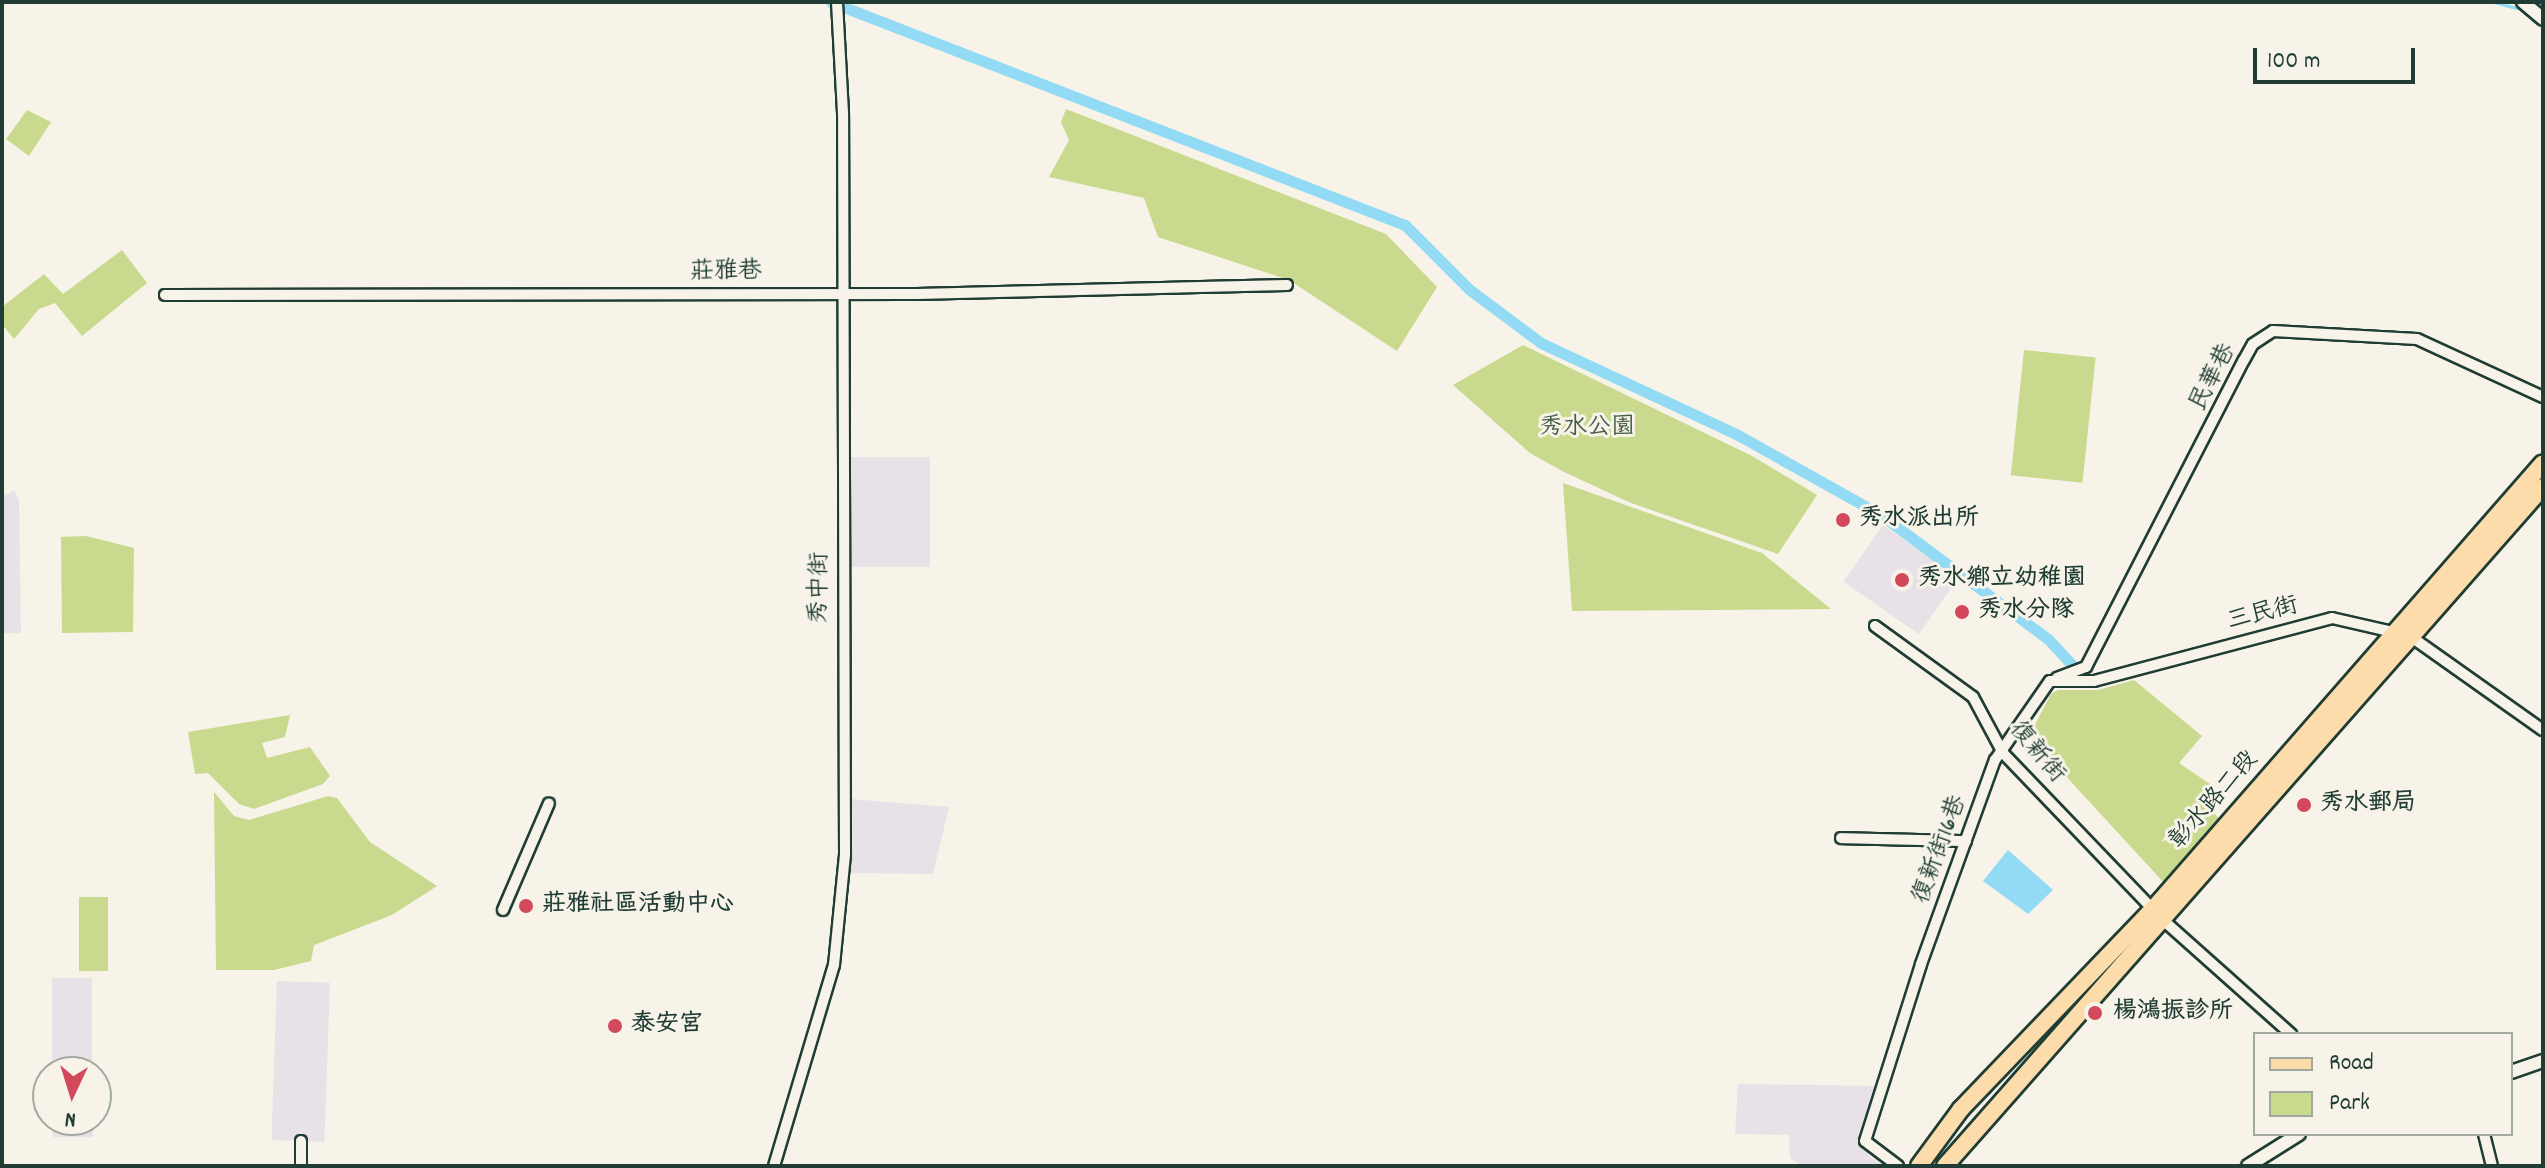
<!DOCTYPE html>
<meta charset="utf-8">
<style>
body{margin:0}
#map{position:relative;width:2545px;height:1168px;overflow:hidden;background:#f7f3e8;font-family:Dekko,"LXGW WenKai TC",sans-serif}
div>[style]{position:absolute}
.built>*{inset:0;background:#e8e1e8;transform-origin:0 0}
.green>*{inset:0;background:#c9da8e;transform-origin:0 0}
.water>*{inset:0;background:#93daf5}
.stream>*{height:3px;margin:-1.5px;padding:0 1.5px;transform-origin:1.5px;border-radius:1.5px;background:#93daf5}
.canal>*{height:11px;margin:-5.5px;padding:0 5.5px;transform-origin:5.5px;border-radius:5.5px;background:#93daf5}
.roads{filter:drop-shadow(2px 0 #1f3d34) drop-shadow(-2px 0 #1f3d34) drop-shadow(0 2px #1f3d34) drop-shadow(0 -2px #1f3d34)}
.minor>*{height:10px;margin:-5px;padding:0 5px;transform-origin:5px;border-radius:5px;background:#f7f3e8}
.tertiary>*{height:12px;margin:-6px;padding:0 6px;transform-origin:6px;border-radius:6px;background:#f7f3e8}
.primary>*{height:16px;margin:-8px;padding:0 8px;transform-origin:8px;border-radius:8px;background:#fddcac}
.dots>*{width:22px;height:22px;translate:-50% -50%;box-sizing:border-box;border:4px solid #f7f3e8;border-radius:50%}
span{translate:-50% -50%;white-space:nowrap;text-align:center;line-height:1.15;-webkit-text-stroke:6px #f7f3e8;paint-order:stroke}
.street-label{font-size:24px;color:#1f3d34}
.park-label{font-size:24px;color:#415c46}
.poi-label{font-size:24px;color:#1f3d34;font-weight:700}
.left{translate:0 -50%;text-align:left}
.frame{position:absolute;inset:0;border:4px solid #1f3d34;pointer-events:none}
.legend{position:absolute;left:2253px;top:1032px;width:260px;height:104px;box-sizing:border-box;background:#f7f3e8;border:2px solid #a1aaa0;margin:0;padding:10px 14px;list-style:none;font-size:24px;color:#1f3d34}
.legend li{display:flex;align-items:center;gap:16px;height:40px}
.legend b{width:40px;border:2px solid #a1aaa0}
.north{position:absolute;left:32px;top:1056px;width:80px;height:80px;box-sizing:border-box;background:#f7f3e8;border:2px solid #a1aaa0;border-radius:50%;rotate:184deg;font-size:22px;font-weight:700;line-height:32px;text-align:center;color:#1f3d34}
.north::after{content:'';display:block;margin:auto;width:28px;height:36px;background:#d1495b;clip-path:polygon(50% 0,100% 100%,50% 72%,0 100%)}
.scale{position:absolute;left:2253px;top:48px;width:162px;height:36px;box-sizing:border-box;border:4px solid #1f3d34;border-top:0;padding-left:10px;font-size:24px;line-height:28px;white-space:nowrap;color:#1f3d34;-webkit-text-stroke:6px #f7f3e8;paint-order:stroke}
</style>
<div id="map">
<div class="built">
<i style="left:846px;top:457px;width:84px;height:110px"></i>
<i style="clip-path:polygon(2px 489px,6px 495px,14px 490px,19px 500px,21px 633px,2px 633px)"></i>
<i style="left:1883px;top:525px;width:92px;height:69px;rotate:35deg"></i>
<i style="clip-path:polygon(851px 799px,949px 807px,933px 874px,849px 873px)"></i>
<i style="left:52px;top:978px;width:40px;height:94px"></i>
<i style="left:277px;top:981px;width:53px;height:159px;rotate:2deg"></i>
<i style="clip-path:polygon(1738px 1084px,1882px 1086px,1868px 1155px,1884px 1166px,1802px 1166px,1790px 1158px,1789px 1135px,1735px 1134px)"></i>
<i style="left:53px;top:1120px;width:40px;height:17px"></i>
</div>
<div class="green">
<i style="clip-path:polygon(1066px 109px,1386px 234px,1437px 287px,1397px 351px,1289px 280px,1158px 237px,1144px 198px,1049px 177px,1069px 140px,1061px 122px)"></i>
<i style="clip-path:polygon(27px 110px,51px 122px,29px 156px,6px 139px)"></i>
<i style="clip-path:polygon(122px 250px,147px 283px,82px 336px,55px 303px,39px 309px,14px 339px,2px 324px,2px 307px,44px 274px,63px 294px)"></i>
<i style="clip-path:polygon(1523px 345px,1752px 456px,1817px 495px,1778px 554px,1631px 503px,1564px 472px,1530px 453px,1453px 385px)"></i>
<i style="left:2024px;top:350px;width:72px;height:126px;rotate:6deg"></i>
<i style="clip-path:polygon(1563px 483px,1762px 553px,1831px 609px,1572px 611px)"></i>
<i style="clip-path:polygon(86px 536px,134px 548px,133px 632px,62px 633px,61px 537px)"></i>
<i style="clip-path:polygon(2134px 680px,2202px 736px,2179px 763px,2216px 788px,2208px 806px,2222px 822px,2165px 884px,2029px 736px,2051px 694px,2058px 690px,2098px 690px)"></i>
<i style="clip-path:polygon(290px 715px,285px 737px,262px 743px,267px 758px,310px 747px,330px 776px,323px 784px,254px 809px,239px 804px,208px 773px,195px 774px,188px 732px)"></i>
<i style="clip-path:polygon(214px 792px,234px 816px,249px 820px,328px 796px,337px 798px,370px 842px,437px 886px,392px 915px,314px 945px,311px 961px,274px 970px,216px 970px)"></i>
<i style="left:79px;top:897px;width:29px;height:74px"></i>
</div>
<div class="water">
<i style="clip-path:polygon(2008px 850px,2053px 890px,2028px 914px,1983px 881px)"></i>
</div>
<div class="stream">
<i style="left:2494px;top:2px;width:23px;rotate:15deg"></i>
</div>
<div class="canal">
<i style="left:831px;top:2px;width:616px;rotate:21.23deg"></i>
<i style="left:1405px;top:225px;width:92px;rotate:45deg"></i>
<i style="left:1470px;top:290px;width:89px;rotate:36.7deg"></i>
<i style="left:1541px;top:343px;width:217px;rotate:25deg"></i>
<i style="left:1738px;top:435px;width:164px;rotate:29.2deg"></i>
<i style="left:1881px;top:515px;width:208px;rotate:36.6deg"></i>
<i style="left:2048px;top:639px;width:40px;rotate:47deg"></i>
<i style="left:2537px;top:2px;width:8px;rotate:45deg"></i>
</div>
<div class="roads">
<div class="minor">
<i style="left:165px;top:295px;width:752px;rotate:-0.08deg"></i>
<i style="left:917px;top:294px;width:370px;rotate:-1.4deg"></i>
<i style="left:1875px;top:626px;width:121px;rotate:35.9deg"></i>
<i style="left:1973px;top:697px;width:64px;rotate:61.8deg"></i>
<i style="left:2003px;top:753px;width:230px;rotate:46.2deg"></i>
<i style="left:2162px;top:919px;width:173px;rotate:41.7deg"></i>
<i style="left:2057px;top:678px;width:31px;rotate:-21deg"></i>
<i style="left:2086px;top:667px;width:345px;rotate:-62.8deg"></i>
<i style="left:2244px;top:360px;width:18px;rotate:-61deg"></i>
<i style="left:2253px;top:344px;width:24px;rotate:-33deg"></i>
<i style="left:2273px;top:331px;width:144px;rotate:3.2deg"></i>
<i style="left:2417px;top:339px;width:139px;rotate:24.7deg"></i>
<i style="left:1841px;top:838px;width:125px;rotate:1.4deg"></i>
<i style="left:503px;top:910px;width:116px;rotate:-66.7deg"></i>
<i style="left:2484px;top:1134px;width:33px;rotate:76deg"></i>
<i style="left:301px;top:1166px;width:25px;rotate:-90deg"></i>
<i style="left:774px;top:1166px;width:210px;rotate:-73.4deg"></i>
<i style="left:834px;top:965px;width:112px;rotate:-84.3deg"></i>
<i style="left:845px;top:854px;width:741px;rotate:-90.15deg"></i>
<i style="left:843px;top:113px;width:111px;rotate:-93.1deg"></i>
<i style="left:1898px;top:1166px;width:41px;rotate:-142.9deg"></i>
<i style="left:1865px;top:1141px;width:186px;rotate:-72.4deg"></i>
<i style="left:1921px;top:964px;width:217px;rotate:-70.1deg"></i>
<i style="left:1995px;top:760px;width:96px;rotate:-55.2deg"></i>
<i style="left:2050px;top:681px;width:44px"></i>
<i style="left:2094px;top:681px;width:246px;rotate:-14.8deg"></i>
<i style="left:2332px;top:618px;width:80px;rotate:13deg"></i>
<i style="left:2410px;top:636px;width:163px;rotate:35.3deg"></i>
</div>
<div class="tertiary">
<i style="left:2523px;top:2px;width:26px;rotate:40deg"></i>
<i style="left:2511px;top:1072px;width:34px;rotate:-19deg"></i>
<i style="left:2248px;top:1166px;width:60px;rotate:-32.1deg"></i>
</div>
<div class="primary">
<i style="left:1919px;top:1166px;width:71px;rotate:-53.6deg"></i>
<i style="left:1961px;top:1109px;width:277px;rotate:-46.2deg"></i>
<i style="left:2153px;top:909px;width:592px;rotate:-48.83deg"></i>
<i style="left:1945px;top:1166px;width:905px;rotate:-48.63deg"></i>
</div>
</div>
<div class="dots">
<i style="left:1843px;top:520px;background:#d1495b"></i>
<i style="left:1902px;top:580px;background:#d1495b"></i>
<i style="left:1962px;top:612px;background:#d1495b"></i>
<i style="left:2304px;top:805px;background:#d1495b"></i>
<i style="left:526px;top:906px;background:#d1495b"></i>
<i style="left:2095px;top:1013px;background:#d1495b"></i>
<i style="left:615px;top:1026px;background:#d1495b"></i>
</div>
<div class="street-label">
<span style="left:726px;top:273px;rotate:-1deg">莊雅巷</span>
<span style="left:2214px;top:378px;rotate:-63deg">民華巷</span>
<span style="left:821px;top:588px;rotate:-89deg">秀中街</span>
<span style="left:2263px;top:615px;rotate:-14deg">三民街</span>
<span style="left:2036px;top:753px;rotate:50deg">復新街</span>
<span style="left:2215px;top:801px;rotate:-49deg">彰水路二段</span>
<span style="left:1941px;top:850px;rotate:-70deg">復新街16巷</span>
</div>
<div class="park-label">
<span style="left:1587px;top:429px">秀水公園</span>
</div>
<div class="poi-label">
<span class="left" style="left:1859px;top:520px">秀水派出所</span>
<span class="left" style="left:1918px;top:580px">秀水鄉立幼稚園</span>
<span class="left" style="left:1978px;top:612px">秀水分隊</span>
<span class="left" style="left:2320px;top:805px">秀水郵局</span>
<span class="left" style="left:542px;top:906px">莊雅社區活動中心</span>
<span class="left" style="left:2113px;top:1013px">楊鴻振診所</span>
<span class="left" style="left:631px;top:1026px">泰安宮</span>
</div>
<div class="frame"></div>
<ul class="legend">
<li><b style="height:10px;background:#fddcac"></b>Road</li>
<li><b style="height:22px;background:#c9da8e"></b>Park</li>
</ul>
<div class="north">N</div>
<div class="scale">100 m</div>
</div>
